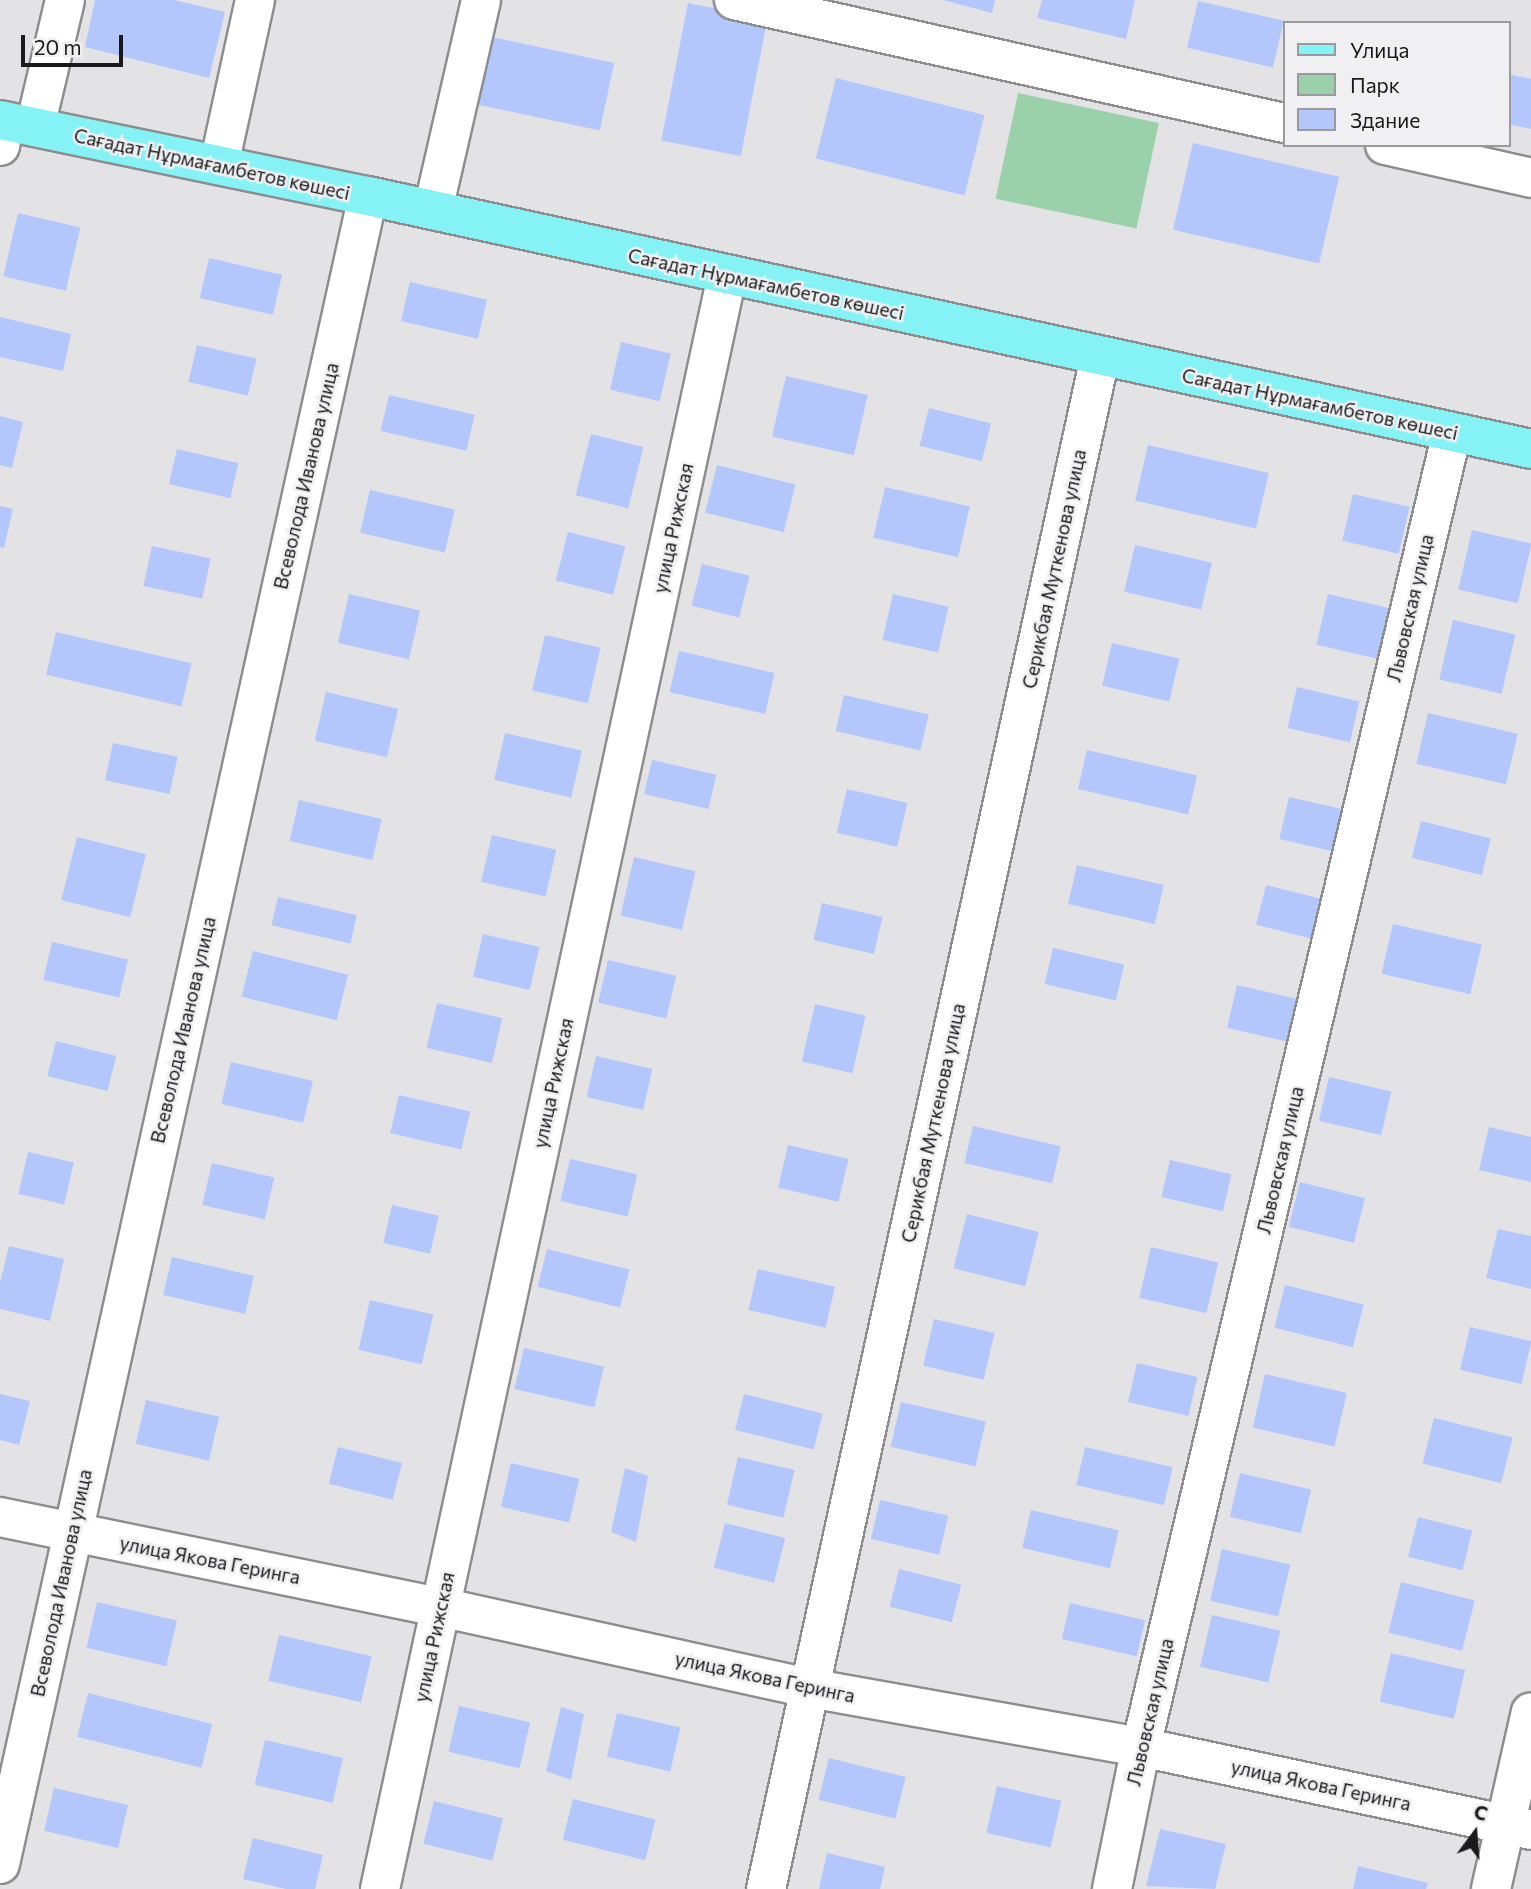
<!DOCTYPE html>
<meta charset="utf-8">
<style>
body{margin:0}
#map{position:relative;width:1531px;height:1889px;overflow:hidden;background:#e3e3e5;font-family:Commissioner,sans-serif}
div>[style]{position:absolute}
.green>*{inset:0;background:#9bd1aa;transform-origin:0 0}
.building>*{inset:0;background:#b4c7fc;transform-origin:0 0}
.roads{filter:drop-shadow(2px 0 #8d8d8f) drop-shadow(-2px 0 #8d8d8f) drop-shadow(0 2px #8d8d8f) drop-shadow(0 -2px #8d8d8f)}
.minor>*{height:38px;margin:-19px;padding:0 19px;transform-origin:19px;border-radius:19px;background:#fff}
.major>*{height:38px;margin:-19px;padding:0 19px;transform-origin:19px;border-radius:19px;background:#85f3f5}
span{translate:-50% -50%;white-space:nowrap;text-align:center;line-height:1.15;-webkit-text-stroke:5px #f0f0f2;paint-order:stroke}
.street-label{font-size:19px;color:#1a1a1b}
.legend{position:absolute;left:1283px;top:21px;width:228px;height:126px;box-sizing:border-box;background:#f0f0f2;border:2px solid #9a9a9c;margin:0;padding:9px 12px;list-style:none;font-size:21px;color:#1a1a1b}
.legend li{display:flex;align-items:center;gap:14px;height:35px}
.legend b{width:35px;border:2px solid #9a9a9c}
.north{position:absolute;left:1440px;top:1798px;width:70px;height:70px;-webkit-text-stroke:5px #f0f0f2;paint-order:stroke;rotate:16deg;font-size:19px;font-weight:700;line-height:28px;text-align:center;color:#1a1a1b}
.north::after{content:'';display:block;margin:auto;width:24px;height:32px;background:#1a1a1b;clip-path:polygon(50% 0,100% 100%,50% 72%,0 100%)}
.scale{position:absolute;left:21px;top:35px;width:102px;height:32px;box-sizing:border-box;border:4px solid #1a1a1b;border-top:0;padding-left:9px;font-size:21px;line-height:24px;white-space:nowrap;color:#1a1a1b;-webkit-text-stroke:5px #f0f0f2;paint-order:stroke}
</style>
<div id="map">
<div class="green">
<i style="left:1018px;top:93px;width:144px;height:108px;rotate:12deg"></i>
</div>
<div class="building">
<i style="clip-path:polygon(95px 0,174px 0,225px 12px,209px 78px,85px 47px)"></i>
<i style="clip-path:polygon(943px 0,995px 0,992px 13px)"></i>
<i style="clip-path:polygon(1042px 0,1135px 0,1126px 39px,1037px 18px)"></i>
<i style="left:1198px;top:1px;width:88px;height:48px;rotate:13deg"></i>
<i style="left:688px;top:3px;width:81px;height:140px;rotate:11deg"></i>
<i style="left:487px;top:36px;width:130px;height:69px;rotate:12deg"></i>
<i style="clip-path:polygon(1508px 74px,1531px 79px,1531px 129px,1508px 124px)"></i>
<i style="left:836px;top:78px;width:153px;height:83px;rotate:14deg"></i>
<i style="left:1193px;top:143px;width:150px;height:89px;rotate:13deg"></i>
<i style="left:18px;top:213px;width:64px;height:65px;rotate:13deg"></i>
<i style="left:209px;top:258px;width:75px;height:41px;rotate:13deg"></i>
<i style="left:410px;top:282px;width:79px;height:40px;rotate:13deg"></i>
<i style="clip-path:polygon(0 317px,71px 334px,63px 371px,0 357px)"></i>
<i style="left:621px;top:342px;width:51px;height:49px;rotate:13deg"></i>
<i style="left:197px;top:345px;width:61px;height:38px;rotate:13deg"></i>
<i style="left:786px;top:376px;width:84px;height:62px;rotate:13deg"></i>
<i style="left:389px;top:395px;width:88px;height:37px;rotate:13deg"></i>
<i style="left:929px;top:408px;width:64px;height:39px;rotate:14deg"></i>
<i style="clip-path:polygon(0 416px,23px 422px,12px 468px,0 465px)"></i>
<i style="left:591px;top:434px;width:54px;height:63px;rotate:14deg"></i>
<i style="left:1148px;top:445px;width:124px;height:57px;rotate:13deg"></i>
<i style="left:177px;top:449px;width:63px;height:36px;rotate:13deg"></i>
<i style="left:717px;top:465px;width:81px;height:49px;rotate:14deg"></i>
<i style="left:885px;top:487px;width:87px;height:52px;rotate:13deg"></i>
<i style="left:370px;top:490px;width:87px;height:44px;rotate:13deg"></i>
<i style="left:1353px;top:494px;width:58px;height:48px;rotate:13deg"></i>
<i style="clip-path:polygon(0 506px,13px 509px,4px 548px,0 547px)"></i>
<i style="left:1472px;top:530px;width:61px;height:61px;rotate:13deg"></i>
<i style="left:568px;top:532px;width:59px;height:50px;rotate:14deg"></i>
<i style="left:1135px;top:545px;width:79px;height:48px;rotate:13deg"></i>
<i style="left:152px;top:546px;width:60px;height:41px;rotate:12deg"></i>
<i style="left:702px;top:564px;width:49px;height:43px;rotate:14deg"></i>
<i style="left:349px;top:594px;width:73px;height:50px;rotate:13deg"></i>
<i style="left:893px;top:594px;width:57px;height:47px;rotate:13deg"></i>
<i style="left:1328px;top:594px;width:66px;height:52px;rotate:13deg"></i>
<i style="left:1453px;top:620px;width:64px;height:61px;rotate:13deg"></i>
<i style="left:56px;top:632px;width:139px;height:44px;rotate:13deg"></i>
<i style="left:545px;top:635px;width:57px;height:57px;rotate:13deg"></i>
<i style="left:1112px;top:643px;width:69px;height:44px;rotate:13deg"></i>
<i style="left:679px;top:651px;width:98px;height:42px;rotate:13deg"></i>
<i style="left:1297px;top:687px;width:64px;height:42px;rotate:13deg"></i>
<i style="left:326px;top:692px;width:74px;height:50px;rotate:13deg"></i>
<i style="left:844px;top:695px;width:87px;height:37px;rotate:13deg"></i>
<i style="left:1428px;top:713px;width:92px;height:52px;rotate:13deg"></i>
<i style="left:505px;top:733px;width:79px;height:48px;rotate:13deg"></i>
<i style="left:113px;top:743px;width:66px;height:38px;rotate:12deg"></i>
<i style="left:1087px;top:750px;width:113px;height:40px;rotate:13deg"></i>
<i style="left:652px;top:760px;width:66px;height:35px;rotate:13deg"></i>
<i style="left:847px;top:789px;width:62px;height:45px;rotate:13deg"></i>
<i style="left:1289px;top:797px;width:55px;height:43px;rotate:13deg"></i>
<i style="left:299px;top:800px;width:85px;height:42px;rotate:13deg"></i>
<i style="left:1421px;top:821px;width:72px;height:38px;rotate:14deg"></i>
<i style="left:492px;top:835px;width:66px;height:48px;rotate:13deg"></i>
<i style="left:77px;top:837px;width:71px;height:65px;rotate:14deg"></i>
<i style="left:634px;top:857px;width:63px;height:60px;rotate:13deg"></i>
<i style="left:1077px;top:865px;width:89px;height:40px;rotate:13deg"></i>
<i style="left:1266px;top:885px;width:64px;height:41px;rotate:14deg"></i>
<i style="left:278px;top:897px;width:81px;height:29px;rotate:13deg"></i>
<i style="left:822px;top:903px;width:62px;height:38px;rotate:13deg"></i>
<i style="left:1393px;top:924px;width:91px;height:51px;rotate:13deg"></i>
<i style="left:483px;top:934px;width:58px;height:44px;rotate:13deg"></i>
<i style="left:52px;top:942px;width:78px;height:39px;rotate:13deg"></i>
<i style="left:1053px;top:948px;width:73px;height:37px;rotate:13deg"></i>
<i style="left:253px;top:951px;width:98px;height:47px;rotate:14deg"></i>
<i style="left:608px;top:960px;width:70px;height:44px;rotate:13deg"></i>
<i style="left:1237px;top:985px;width:63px;height:44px;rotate:13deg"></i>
<i style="left:437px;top:1003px;width:67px;height:46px;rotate:13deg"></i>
<i style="left:815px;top:1004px;width:52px;height:59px;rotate:13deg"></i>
<i style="left:56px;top:1041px;width:62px;height:36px;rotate:14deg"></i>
<i style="left:596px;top:1056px;width:58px;height:42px;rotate:13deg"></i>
<i style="left:231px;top:1062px;width:84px;height:43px;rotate:13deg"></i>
<i style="left:1329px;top:1077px;width:64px;height:45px;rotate:13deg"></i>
<i style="left:399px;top:1095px;width:73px;height:39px;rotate:13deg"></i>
<i style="left:973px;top:1126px;width:90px;height:38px;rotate:13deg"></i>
<i style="clip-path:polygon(1489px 1127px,1531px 1137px,1531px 1182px,1479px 1170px)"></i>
<i style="left:788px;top:1145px;width:62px;height:44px;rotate:13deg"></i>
<i style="left:28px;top:1152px;width:47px;height:43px;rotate:13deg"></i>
<i style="left:570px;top:1159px;width:69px;height:43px;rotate:13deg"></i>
<i style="left:1170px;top:1160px;width:63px;height:38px;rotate:13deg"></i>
<i style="left:212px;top:1163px;width:64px;height:43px;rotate:13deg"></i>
<i style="left:1300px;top:1182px;width:67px;height:46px;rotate:14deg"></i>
<i style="left:392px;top:1205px;width:48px;height:39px;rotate:13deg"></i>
<i style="left:967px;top:1214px;width:74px;height:56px;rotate:14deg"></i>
<i style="clip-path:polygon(1498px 1229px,1531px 1236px,1531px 1289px,1486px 1278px)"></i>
<i style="clip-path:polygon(9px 1246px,64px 1259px,50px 1321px,0 1309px,0 1283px)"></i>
<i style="left:1151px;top:1247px;width:69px;height:52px;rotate:13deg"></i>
<i style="left:547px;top:1249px;width:85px;height:39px;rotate:14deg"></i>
<i style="left:172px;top:1257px;width:84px;height:39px;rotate:13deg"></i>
<i style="left:758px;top:1269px;width:79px;height:42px;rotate:13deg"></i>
<i style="left:1285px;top:1285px;width:81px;height:44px;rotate:14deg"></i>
<i style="left:370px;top:1300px;width:65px;height:51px;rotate:13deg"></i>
<i style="left:934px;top:1319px;width:62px;height:48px;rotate:13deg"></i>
<i style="left:1470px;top:1327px;width:63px;height:44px;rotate:13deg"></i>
<i style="left:524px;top:1348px;width:82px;height:42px;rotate:13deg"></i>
<i style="left:1137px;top:1363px;width:62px;height:40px;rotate:13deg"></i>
<i style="left:1265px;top:1374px;width:84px;height:55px;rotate:13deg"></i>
<i style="clip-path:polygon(0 1394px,30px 1401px,19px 1445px,0 1440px)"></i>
<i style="left:744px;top:1394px;width:81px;height:37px;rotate:14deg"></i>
<i style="left:146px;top:1400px;width:75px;height:45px;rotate:13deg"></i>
<i style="left:901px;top:1402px;width:87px;height:46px;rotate:13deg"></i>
<i style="left:1434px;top:1418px;width:81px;height:47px;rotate:14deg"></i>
<i style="left:338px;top:1447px;width:66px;height:38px;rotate:14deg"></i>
<i style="left:1085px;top:1447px;width:90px;height:39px;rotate:13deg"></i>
<i style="left:738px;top:1457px;width:58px;height:49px;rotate:13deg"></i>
<i style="left:511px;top:1463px;width:70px;height:45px;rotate:13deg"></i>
<i style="clip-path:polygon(625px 1468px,648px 1476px,636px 1542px,611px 1532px)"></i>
<i style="left:1240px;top:1473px;width:73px;height:45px;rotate:13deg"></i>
<i style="left:880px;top:1500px;width:70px;height:40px;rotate:13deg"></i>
<i style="left:1031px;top:1510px;width:90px;height:39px;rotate:13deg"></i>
<i style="left:1418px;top:1517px;width:56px;height:41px;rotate:14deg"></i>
<i style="left:725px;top:1523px;width:62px;height:46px;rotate:14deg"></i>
<i style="left:1222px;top:1549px;width:70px;height:53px;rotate:13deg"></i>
<i style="left:899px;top:1569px;width:64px;height:39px;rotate:14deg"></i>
<i style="left:1401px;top:1582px;width:76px;height:52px;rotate:14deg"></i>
<i style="left:97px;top:1602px;width:82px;height:47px;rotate:13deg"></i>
<i style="left:1070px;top:1603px;width:77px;height:37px;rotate:13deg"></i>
<i style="left:1212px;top:1615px;width:70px;height:53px;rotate:13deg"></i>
<i style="left:279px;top:1635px;width:95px;height:47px;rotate:13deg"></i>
<i style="left:1391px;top:1653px;width:76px;height:50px;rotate:13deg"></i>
<i style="left:88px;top:1693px;width:128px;height:45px;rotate:14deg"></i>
<i style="left:459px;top:1706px;width:73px;height:47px;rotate:13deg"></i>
<i style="clip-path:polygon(561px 1707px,584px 1714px,571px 1780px,546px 1771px)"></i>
<i style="left:617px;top:1713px;width:65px;height:45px;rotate:13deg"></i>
<i style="left:265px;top:1740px;width:80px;height:46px;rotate:13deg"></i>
<i style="left:829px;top:1758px;width:79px;height:43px;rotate:14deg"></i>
<i style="left:997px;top:1786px;width:66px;height:48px;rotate:13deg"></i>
<i style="left:54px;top:1788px;width:76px;height:44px;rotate:13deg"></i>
<i style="left:573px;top:1799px;width:85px;height:42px;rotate:14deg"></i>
<i style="left:434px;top:1801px;width:71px;height:44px;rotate:14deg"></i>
<i style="clip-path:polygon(1160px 1829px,1226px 1844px,1215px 1889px,1146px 1886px)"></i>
<i style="clip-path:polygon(253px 1838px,323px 1855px,315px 1889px,286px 1889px,243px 1879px)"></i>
<i style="clip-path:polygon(827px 1853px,885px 1867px,880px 1889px,819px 1889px)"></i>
<i style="clip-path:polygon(1358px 1866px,1428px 1883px,1426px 1889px,1353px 1889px)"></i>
</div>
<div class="roads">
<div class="minor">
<i style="left:734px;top:0;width:564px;rotate:12.61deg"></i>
<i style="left:35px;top:127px;width:130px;rotate:-76.7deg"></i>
<i style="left:1385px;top:145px;width:150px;rotate:12.7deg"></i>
<i style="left:0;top:146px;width:25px;rotate:-79deg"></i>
<i style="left:219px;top:165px;width:169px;rotate:-77.7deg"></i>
<i style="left:433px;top:210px;width:215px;rotate:-77.1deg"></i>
<i style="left:0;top:1517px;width:449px;rotate:11.6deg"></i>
<i style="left:440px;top:1607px;width:378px;rotate:12.4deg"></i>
<i style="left:809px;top:1688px;width:337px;rotate:10.1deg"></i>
<i style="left:1141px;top:1747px;width:399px;rotate:12deg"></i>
<i style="left:0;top:1864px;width:1708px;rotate:-77.56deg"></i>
<i style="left:380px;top:1889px;width:1650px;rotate:-77.86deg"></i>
<i style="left:766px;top:1889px;width:1568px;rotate:-77.7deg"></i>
<i style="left:1112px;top:1889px;width:145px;rotate:-78.5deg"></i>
<i style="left:1141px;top:1747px;width:1351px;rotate:-76.69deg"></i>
<i style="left:1491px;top:1889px;width:181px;rotate:-77.3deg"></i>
</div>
<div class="major">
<i style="left:0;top:120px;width:376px;rotate:11.7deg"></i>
<i style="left:368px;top:196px;width:1190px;rotate:12.27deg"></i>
</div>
</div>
<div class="street-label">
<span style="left:212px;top:164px;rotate:12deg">Сағадат Нұрмағамбетов көшесі</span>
<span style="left:766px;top:284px;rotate:12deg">Сағадат Нұрмағамбетов көшесі</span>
<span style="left:1320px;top:404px;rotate:12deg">Сағадат Нұрмағамбетов көшесі</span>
<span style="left:306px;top:476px;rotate:-77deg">Всеволода Иванова улица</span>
<span style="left:673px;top:528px;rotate:-78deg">улица Рижская</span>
<span style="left:1054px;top:569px;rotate:-78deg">Серикбая Муткенова улица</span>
<span style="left:1410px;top:608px;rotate:-77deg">Львовская улица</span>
<span style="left:183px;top:1030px;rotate:-77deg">Всеволода Иванова улица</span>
<span style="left:553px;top:1083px;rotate:-78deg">улица Рижская</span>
<span style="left:933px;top:1123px;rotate:-78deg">Серикбая Муткенова улица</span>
<span style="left:1280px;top:1160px;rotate:-77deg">Львовская улица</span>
<span style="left:210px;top:1560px;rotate:11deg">улица Якова Геринга</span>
<span style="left:61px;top:1583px;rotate:-78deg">Всеволода Иванова улица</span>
<span style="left:434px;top:1637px;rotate:-78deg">улица Рижская</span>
<span style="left:765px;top:1677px;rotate:12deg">улица Якова Геринга</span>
<span style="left:1150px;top:1712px;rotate:-77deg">Львовская улица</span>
<span style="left:1321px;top:1785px;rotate:12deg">улица Якова Геринга</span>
</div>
<ul class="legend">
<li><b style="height:9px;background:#85f3f5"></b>Улица</li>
<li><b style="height:19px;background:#9bd1aa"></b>Парк</li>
<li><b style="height:19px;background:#b4c7fc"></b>Здание</li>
</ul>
<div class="north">С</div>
<div class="scale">20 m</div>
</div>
